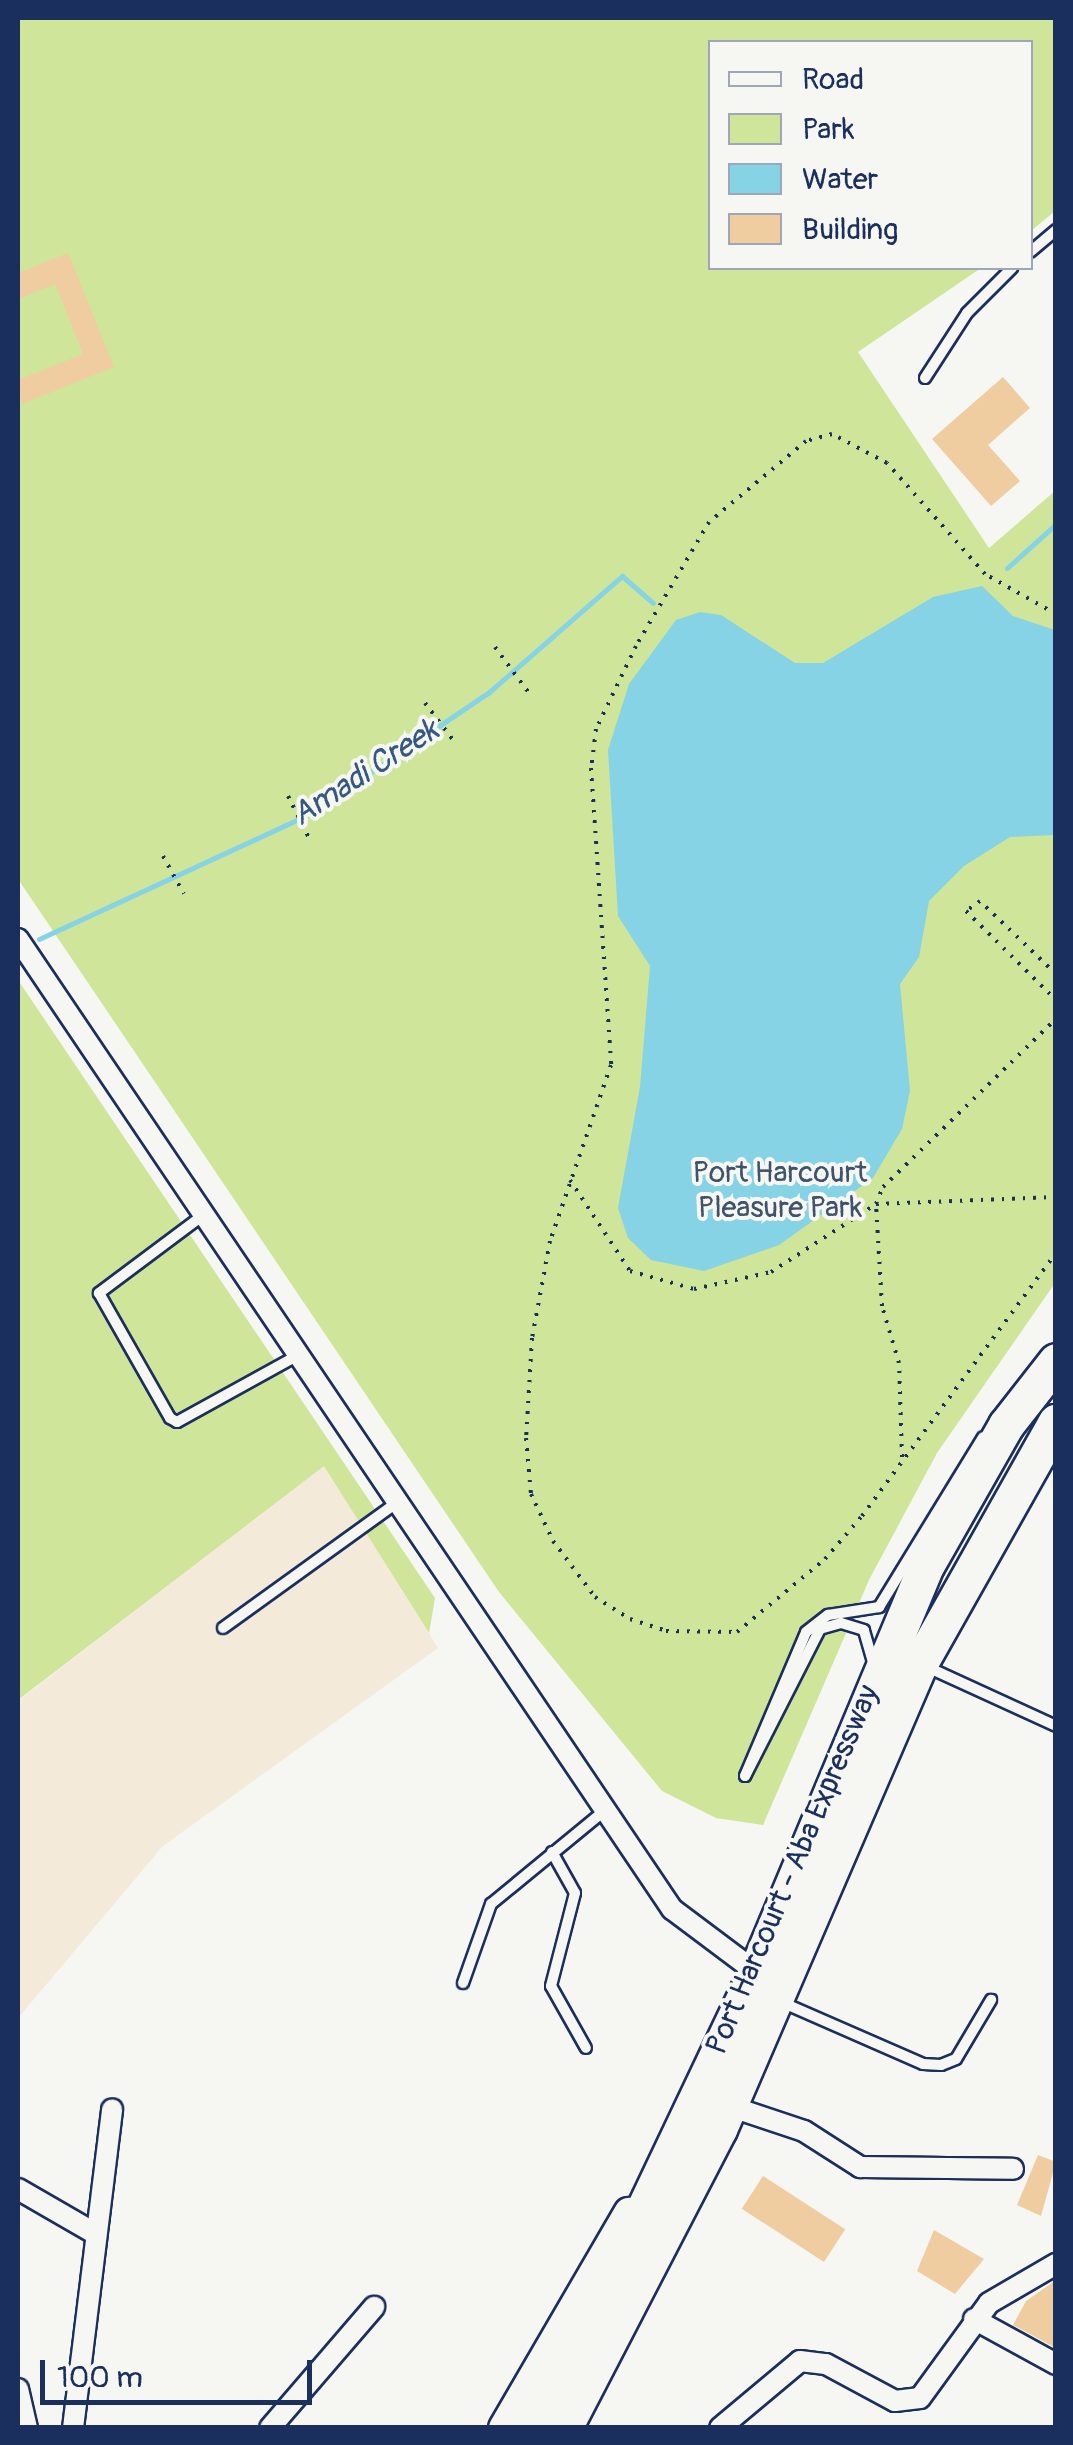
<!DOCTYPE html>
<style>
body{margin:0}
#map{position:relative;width:1073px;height:2445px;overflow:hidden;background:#f6f6f2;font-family:Pangolin,sans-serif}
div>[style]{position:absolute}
.built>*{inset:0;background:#f4ead9}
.green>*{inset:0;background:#cee59a}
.water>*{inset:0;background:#86d3e5}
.stream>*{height:5px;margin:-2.5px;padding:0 2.5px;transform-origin:2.5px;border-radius:2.5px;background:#86d3e5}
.building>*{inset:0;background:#efcda0;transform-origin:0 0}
.path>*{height:4px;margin-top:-2px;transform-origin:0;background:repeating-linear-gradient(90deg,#1b2f5e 0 2.5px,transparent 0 10.5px)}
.roads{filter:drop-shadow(2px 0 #1b2f5e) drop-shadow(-2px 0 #1b2f5e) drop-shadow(0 2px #1b2f5e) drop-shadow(0 -2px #1b2f5e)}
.lane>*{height:10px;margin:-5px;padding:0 5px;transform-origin:5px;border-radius:5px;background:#f6f6f2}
.street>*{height:20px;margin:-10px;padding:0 10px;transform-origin:10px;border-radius:10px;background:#f6f6f2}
.primary>*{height:30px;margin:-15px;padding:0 15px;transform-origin:15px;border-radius:15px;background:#f6f6f2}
.highway>*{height:35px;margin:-17.5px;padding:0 17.5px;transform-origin:17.5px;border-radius:17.5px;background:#f6f6f2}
span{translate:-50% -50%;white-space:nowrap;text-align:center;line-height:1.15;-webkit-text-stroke:8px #f6f6f2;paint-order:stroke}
.park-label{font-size:30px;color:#3f536a}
.street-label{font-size:30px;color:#1b2f5e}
.water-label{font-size:32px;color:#365880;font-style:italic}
.frame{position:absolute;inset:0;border:20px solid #1b2f5e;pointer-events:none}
.legend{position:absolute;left:708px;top:40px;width:325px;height:230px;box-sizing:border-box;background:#f6f6f2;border:2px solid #9ea6b7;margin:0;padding:12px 18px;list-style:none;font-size:30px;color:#1b2f5e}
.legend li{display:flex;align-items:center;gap:20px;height:50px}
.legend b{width:50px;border:2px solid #9ea6b7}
.scale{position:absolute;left:40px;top:2360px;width:272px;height:45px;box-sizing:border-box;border:5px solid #1b2f5e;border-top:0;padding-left:12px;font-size:30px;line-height:35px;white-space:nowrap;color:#1b2f5e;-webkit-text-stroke:8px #f6f6f2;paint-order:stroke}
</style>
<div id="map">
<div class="built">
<i style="clip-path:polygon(324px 1465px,438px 1648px,163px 1846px,18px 2018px,18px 1701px)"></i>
</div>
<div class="green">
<i style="clip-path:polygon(18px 18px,1055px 18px,1055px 211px,1031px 231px,1030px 42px,710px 42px,710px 268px,981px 268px,858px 352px,989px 548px,1056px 490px,1055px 1283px,937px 1453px,869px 1580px,763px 1825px,716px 1818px,662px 1791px,499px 1592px,18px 879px)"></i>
<i style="clip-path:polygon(18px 980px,435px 1598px,429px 1633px,324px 1466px,18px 1700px)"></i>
</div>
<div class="water">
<i style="clip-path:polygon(982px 586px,1013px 616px,1055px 630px,1055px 835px,1010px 837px,964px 866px,929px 901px,919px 957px,900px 984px,910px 1091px,902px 1129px,873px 1178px,779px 1245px,704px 1271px,651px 1260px,628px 1238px,618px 1208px,640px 1087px,650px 966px,618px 916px,608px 750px,629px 684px,676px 620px,700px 612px,721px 615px,795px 663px,823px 663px,933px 597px)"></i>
</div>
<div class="stream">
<i style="left:1007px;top:568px;width:66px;rotate:-41.9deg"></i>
<i style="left:39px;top:939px;width:298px;rotate:-24.8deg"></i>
<i style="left:309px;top:814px;width:216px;rotate:-34.1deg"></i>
<i style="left:488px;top:693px;width:178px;rotate:-41.1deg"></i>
<i style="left:622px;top:576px;width:41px;rotate:41.1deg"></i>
</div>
<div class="building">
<i style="clip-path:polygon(68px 253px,114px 367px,22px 404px,18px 380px,83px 354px,55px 284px,18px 299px,18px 273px)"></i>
<i style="clip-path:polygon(1003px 377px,1030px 408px,988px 445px,1020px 481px,991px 506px,932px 439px)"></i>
<i style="clip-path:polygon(1038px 2155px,1056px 2162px,1041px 2216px,1017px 2205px)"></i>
<i style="left:763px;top:2176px;width:98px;height:39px;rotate:33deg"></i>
<i style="clip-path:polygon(934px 2230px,984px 2259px,955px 2294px,917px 2271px)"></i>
<i style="clip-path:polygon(1056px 2280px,1056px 2345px,1054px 2347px,1013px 2325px,1026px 2301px)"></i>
</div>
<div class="path">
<i style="left:1056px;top:614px;width:81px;rotate:-150.6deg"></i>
<i style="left:985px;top:574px;width:148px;rotate:-131.4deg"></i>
<i style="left:887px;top:463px;width:62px;rotate:-152.2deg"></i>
<i style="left:832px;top:434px;width:27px;rotate:165deg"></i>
<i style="left:806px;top:441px;width:126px;rotate:140.1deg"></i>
<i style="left:709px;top:522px;width:144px;rotate:120.5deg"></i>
<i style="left:636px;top:646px;width:92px;rotate:115.7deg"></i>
<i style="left:596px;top:729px;width:39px;rotate:97deg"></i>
<i style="left:591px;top:768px;width:298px;rotate:86.1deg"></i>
<i style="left:611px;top:1065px;width:186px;rotate:109.1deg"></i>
<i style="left:550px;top:1241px;width:99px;rotate:100.5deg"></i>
<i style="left:532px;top:1338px;width:100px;rotate:93.4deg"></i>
<i style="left:526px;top:1438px;width:56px;rotate:84.9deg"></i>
<i style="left:531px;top:1494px;width:52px;rotate:64.9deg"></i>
<i style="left:553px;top:1541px;width:70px;rotate:53.1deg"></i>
<i style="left:595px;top:1597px;width:41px;rotate:32.2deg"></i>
<i style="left:630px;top:1619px;width:38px;rotate:18deg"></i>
<i style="left:666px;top:1631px;width:71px;rotate:0.8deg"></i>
<i style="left:737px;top:1632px;width:114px;rotate:-39.7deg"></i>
<i style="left:825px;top:1559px;width:57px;rotate:-49.3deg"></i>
<i style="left:862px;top:1516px;width:327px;rotate:-53.6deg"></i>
<i style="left:495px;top:647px;width:57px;rotate:53.5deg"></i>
<i style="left:425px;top:703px;width:48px;rotate:52.7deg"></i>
<i style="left:288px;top:796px;width:47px;rotate:63.4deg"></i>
<i style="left:163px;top:856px;width:43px;rotate:61.1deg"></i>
<i style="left:1056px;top:974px;width:105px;rotate:-136.2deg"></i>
<i style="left:980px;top:901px;width:17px;rotate:144deg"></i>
<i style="left:966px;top:911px;width:127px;rotate:44.7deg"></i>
<i style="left:570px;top:1180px;width:109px;rotate:56.6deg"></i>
<i style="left:630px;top:1271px;width:66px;rotate:15.7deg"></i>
<i style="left:694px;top:1289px;width:79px;rotate:-12.4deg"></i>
<i style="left:771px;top:1272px;width:125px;rotate:-32.9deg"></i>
<i style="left:876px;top:1204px;width:180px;rotate:-2.2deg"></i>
<i style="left:902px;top:1457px;width:94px;rotate:-91.8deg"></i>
<i style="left:899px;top:1363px;width:59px;rotate:-106.6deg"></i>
<i style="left:882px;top:1306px;width:102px;rotate:-93.4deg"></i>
<i style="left:876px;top:1204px;width:18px;rotate:-68deg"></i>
<i style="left:883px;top:1187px;width:241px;rotate:-44.2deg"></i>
</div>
<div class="roads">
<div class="lane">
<i style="left:1030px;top:252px;width:34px;rotate:-40deg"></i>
<i style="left:925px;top:378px;width:77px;rotate:-57.1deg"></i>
<i style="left:967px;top:313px;width:64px;rotate:-45deg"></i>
<i style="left:206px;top:1213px;width:134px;rotate:143.2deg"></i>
<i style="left:99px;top:1293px;width:144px;rotate:60.4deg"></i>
<i style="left:170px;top:1418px;width:8px;rotate:30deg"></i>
<i style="left:177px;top:1422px;width:141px;rotate:-28.9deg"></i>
<i style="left:223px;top:1628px;width:217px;rotate:-35.8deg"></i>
<i style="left:873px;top:1662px;width:33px;rotate:-106deg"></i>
<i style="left:864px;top:1630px;width:24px;rotate:-163deg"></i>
<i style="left:841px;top:1623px;width:22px;rotate:164deg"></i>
<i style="left:820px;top:1629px;width:165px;rotate:117deg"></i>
<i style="left:745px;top:1776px;width:156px;rotate:-67deg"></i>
<i style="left:806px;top:1632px;width:28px;rotate:-38deg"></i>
<i style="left:828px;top:1615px;width:52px;rotate:-8.9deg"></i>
<i style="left:879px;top:1607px;width:199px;rotate:-58.5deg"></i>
<i style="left:925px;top:1666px;width:144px;rotate:24.6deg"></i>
<i style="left:552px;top:1852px;width:47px;rotate:60.7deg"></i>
<i style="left:575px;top:1893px;width:96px;rotate:104.5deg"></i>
<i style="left:551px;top:1986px;width:71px;rotate:60.6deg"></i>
<i style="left:463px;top:1983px;width:84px;rotate:-70.5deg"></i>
<i style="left:491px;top:1904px;width:145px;rotate:-39.4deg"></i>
<i style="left:779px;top:2001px;width:157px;rotate:23.6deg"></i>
<i style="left:923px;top:2064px;width:18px;rotate:3deg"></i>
<i style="left:941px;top:2065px;width:16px;rotate:-22deg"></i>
<i style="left:956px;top:2059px;width:69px;rotate:-59.3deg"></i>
</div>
<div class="street">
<i style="left:18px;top:939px;width:1170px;rotate:56.01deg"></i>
<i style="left:672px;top:1909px;width:105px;rotate:36.9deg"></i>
<i style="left:729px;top:2106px;width:79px;rotate:18.4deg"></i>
<i style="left:804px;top:2131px;width:67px;rotate:32.7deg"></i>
<i style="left:860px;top:2167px;width:153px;rotate:0.7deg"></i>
<i style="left:18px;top:2189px;width:90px;rotate:30deg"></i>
<i style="left:974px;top:2319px;width:94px;rotate:28.8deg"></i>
<i style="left:18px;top:2389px;width:40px;rotate:77deg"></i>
<i style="left:73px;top:2428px;width:321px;rotate:-83deg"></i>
<i style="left:270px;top:2428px;width:160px;rotate:-49.3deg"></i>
<i style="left:720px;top:2428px;width:104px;rotate:-39.9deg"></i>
<i style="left:800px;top:2361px;width:26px;rotate:7deg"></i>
<i style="left:826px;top:2364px;width:78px;rotate:28.2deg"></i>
<i style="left:895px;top:2401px;width:25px;rotate:-7deg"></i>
<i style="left:920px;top:2398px;width:117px;rotate:-54deg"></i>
<i style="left:989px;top:2303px;width:78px;rotate:-30.2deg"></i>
</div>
<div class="primary">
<i style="left:504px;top:2428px;width:249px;rotate:-59.8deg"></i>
</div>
<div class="highway">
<i style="left:529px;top:2428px;width:150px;rotate:-60.9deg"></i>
<i style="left:602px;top:2297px;width:360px;rotate:-64.6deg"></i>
<i style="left:756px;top:1972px;width:442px;rotate:-67.3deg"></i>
<i style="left:927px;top:1564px;width:160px;rotate:-60.4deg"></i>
<i style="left:1006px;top:1425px;width:81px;rotate:-52deg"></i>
<i style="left:564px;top:2428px;width:337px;rotate:-62.6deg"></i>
<i style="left:719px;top:2129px;width:508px;rotate:-66.67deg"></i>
<i style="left:920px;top:1663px;width:277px;rotate:-60.6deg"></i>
</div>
</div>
<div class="park-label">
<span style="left:780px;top:1190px">Port Harcourt<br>Pleasure Park</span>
</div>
<div class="street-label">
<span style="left:793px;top:1870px;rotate:-67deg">Port Harcourt - Aba Expressway</span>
</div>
<div class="water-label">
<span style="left:365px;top:773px;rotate:-33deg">Amadi Creek</span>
</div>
<div class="frame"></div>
<ul class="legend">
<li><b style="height:12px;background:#f6f6f2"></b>Road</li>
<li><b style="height:28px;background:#cee59a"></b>Park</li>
<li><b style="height:28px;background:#86d3e5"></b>Water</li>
<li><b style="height:28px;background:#efcda0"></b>Building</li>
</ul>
<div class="scale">100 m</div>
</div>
